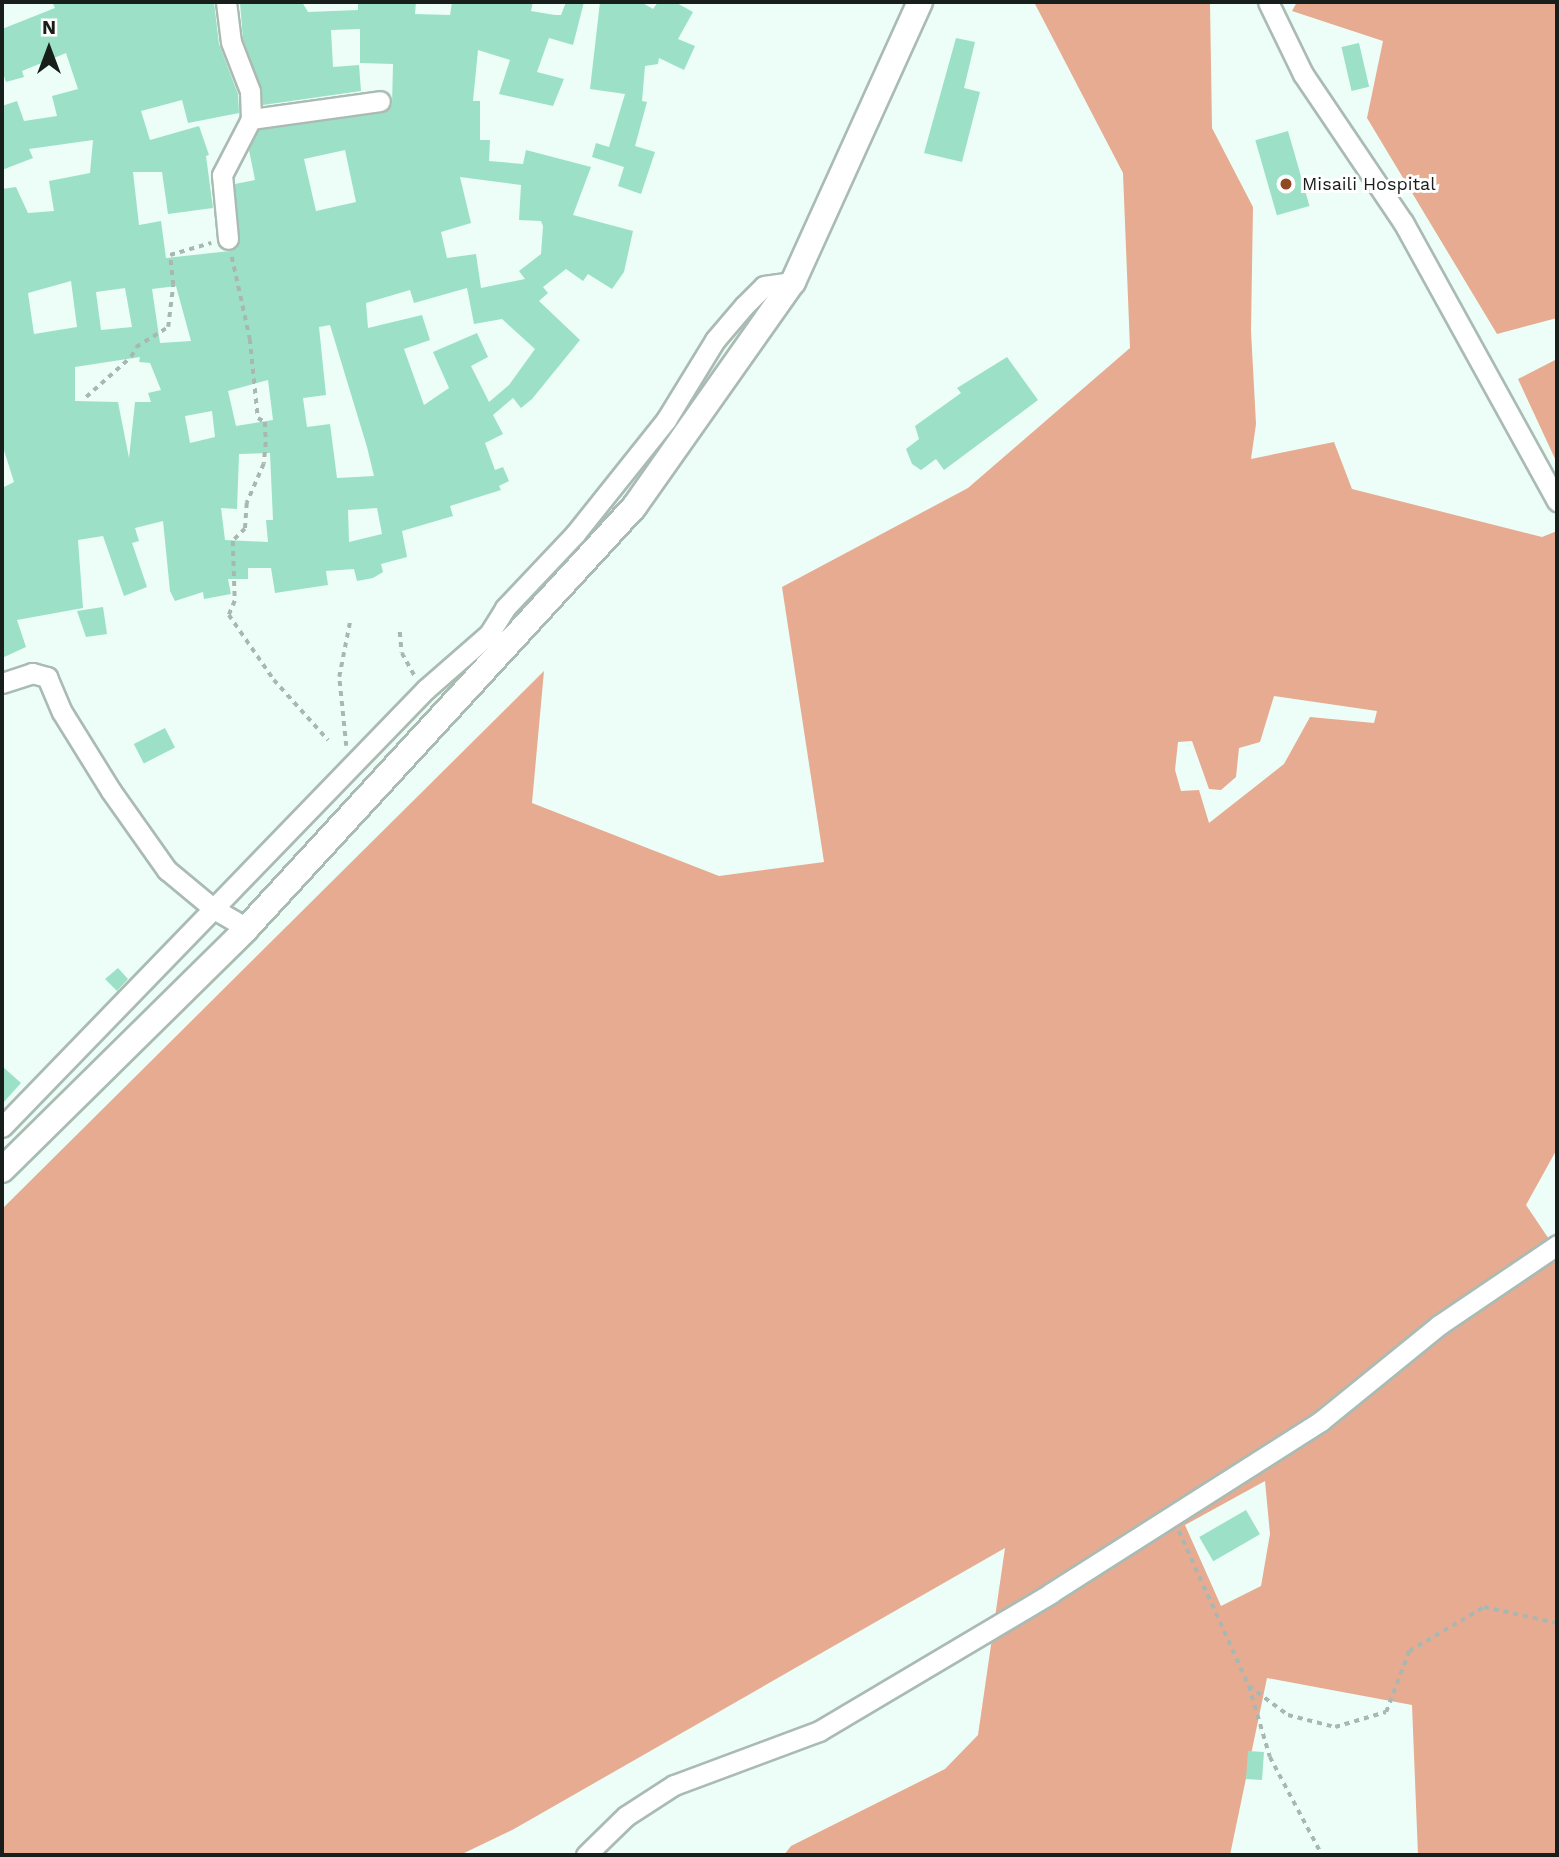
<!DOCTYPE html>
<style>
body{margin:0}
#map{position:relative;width:1559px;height:1857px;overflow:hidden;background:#ecfef7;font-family:"Work Sans",sans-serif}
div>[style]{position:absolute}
.forest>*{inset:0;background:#e6ab90}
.building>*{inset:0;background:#9ce1c7;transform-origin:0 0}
.path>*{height:3.5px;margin-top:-1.75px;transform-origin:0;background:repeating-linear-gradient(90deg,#a9b7b2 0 5px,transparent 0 10px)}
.roads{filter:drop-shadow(2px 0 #aabbb4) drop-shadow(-2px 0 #aabbb4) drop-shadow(0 2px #aabbb4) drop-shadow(0 -2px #aabbb4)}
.minor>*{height:19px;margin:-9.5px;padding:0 9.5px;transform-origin:9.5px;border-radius:9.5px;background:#fff}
.major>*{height:24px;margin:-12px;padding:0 12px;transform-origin:12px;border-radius:12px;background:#fff}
.dots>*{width:19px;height:19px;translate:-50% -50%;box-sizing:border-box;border:4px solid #fff;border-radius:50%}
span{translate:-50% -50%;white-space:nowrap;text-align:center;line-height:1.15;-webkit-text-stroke:6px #fff;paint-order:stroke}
.poi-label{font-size:18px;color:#181e1b}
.left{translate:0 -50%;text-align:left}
.frame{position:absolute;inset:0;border:4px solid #181e1b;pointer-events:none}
.north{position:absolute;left:14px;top:14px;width:70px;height:70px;-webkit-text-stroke:5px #fff;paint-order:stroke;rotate:0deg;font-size:19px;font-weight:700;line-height:28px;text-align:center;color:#181e1b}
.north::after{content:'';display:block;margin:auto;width:24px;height:32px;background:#181e1b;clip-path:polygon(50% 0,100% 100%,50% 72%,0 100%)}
</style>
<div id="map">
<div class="forest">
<i style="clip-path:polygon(evenodd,1034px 2px,1210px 2px,1212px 128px,1253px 207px,1251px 331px,1256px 424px,1251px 459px,1334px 442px,1352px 489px,1542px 537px,1557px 531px,1557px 1149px,1526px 1205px,1557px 1251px,1557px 1855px,1418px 1855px,1412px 1705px,1267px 1678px,1230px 1855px,784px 1855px,791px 1846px,945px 1769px,978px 1735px,1005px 1548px,514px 1829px,460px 1855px,2px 1855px,2px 1209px,544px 671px,532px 803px,719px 876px,824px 862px,782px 587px,968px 488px,1130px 348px,1123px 173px,1034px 2px,1274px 696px,1377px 711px,1374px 723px,1310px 717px,1284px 764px,1209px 823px,1199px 790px,1181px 791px,1175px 770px,1178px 742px,1192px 741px,1209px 789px,1221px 790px,1236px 777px,1239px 748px,1260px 742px,1274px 696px,1034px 2px,1265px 1481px,1270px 1534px,1261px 1586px,1221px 1606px,1185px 1525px,1265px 1481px)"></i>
<i style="clip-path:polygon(1297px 2px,1557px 2px,1557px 318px,1497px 334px,1367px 118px,1383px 41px,1292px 11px)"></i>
<i style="clip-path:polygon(1557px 359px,1557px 463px,1518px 379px)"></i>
</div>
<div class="building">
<i style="clip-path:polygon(evenodd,52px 2px,214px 2px,219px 44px,238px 94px,239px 113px,188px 123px,182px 100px,141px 111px,150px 140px,199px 126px,209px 155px,206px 156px,213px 208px,168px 214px,162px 172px,133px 172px,139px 225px,161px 221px,166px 258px,230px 251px,238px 246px,235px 184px,255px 180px,249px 150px,259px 130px,382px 113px,392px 105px,393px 64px,360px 63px,360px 29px,331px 30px,333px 67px,359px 65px,361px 91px,263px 105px,261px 87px,243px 39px,240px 3px,302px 2px,308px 12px,358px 10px,358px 2px,416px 2px,415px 14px,450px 15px,452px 2px,533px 2px,531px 11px,555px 15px,561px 15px,566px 2px,584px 2px,573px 45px,549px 38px,537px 72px,564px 79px,553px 106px,499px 94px,510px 60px,478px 50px,473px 101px,480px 101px,480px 140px,490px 140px,489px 161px,523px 164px,526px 150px,591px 167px,573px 215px,633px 231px,624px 272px,612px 289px,588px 274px,583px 281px,566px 269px,543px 287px,548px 293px,539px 301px,580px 340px,532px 399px,521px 408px,513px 398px,493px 415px,503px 434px,485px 443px,495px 470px,503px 467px,509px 481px,499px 486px,501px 490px,450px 506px,453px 516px,402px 531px,407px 557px,381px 564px,383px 572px,373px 578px,357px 581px,354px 569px,326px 571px,328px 585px,275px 593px,271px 568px,248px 568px,248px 579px,228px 579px,231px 594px,204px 599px,203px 592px,175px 601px,170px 591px,163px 521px,135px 528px,139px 541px,132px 543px,147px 587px,124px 596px,103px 536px,78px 540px,83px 608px,17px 620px,26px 647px,2px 658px,2px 488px,14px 482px,2px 444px,2px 189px,16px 187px,28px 213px,54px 211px,49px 181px,90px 173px,93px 140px,29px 149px,33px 158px,2px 170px,2px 106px,17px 101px,24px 121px,57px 116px,52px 96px,78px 89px,66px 53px,22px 71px,24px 77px,6px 82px,2px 70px,2px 29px,55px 8px,52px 2px,345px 150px,356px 202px,316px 211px,304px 159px,345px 150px,52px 2px,460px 177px,521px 185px,519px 220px,541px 221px,543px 226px,541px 254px,519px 271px,525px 279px,481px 288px,476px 254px,447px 258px,441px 232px,471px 223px,460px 177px,52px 2px,71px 281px,77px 327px,34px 334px,28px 293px,71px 281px,52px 2px,176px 286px,191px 341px,160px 343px,152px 289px,176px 286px,52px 2px,125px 288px,132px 327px,101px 330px,96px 292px,125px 288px,52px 2px,467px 288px,474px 324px,502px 319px,535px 349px,509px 385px,489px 402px,471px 366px,488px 357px,477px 333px,433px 352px,449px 388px,424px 405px,404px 349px,430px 340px,422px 315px,368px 328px,366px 303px,410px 290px,414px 303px,467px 288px,52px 2px,330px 325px,367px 447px,374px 476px,337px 478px,330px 424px,307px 427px,303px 398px,326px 395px,319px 327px,330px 325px,52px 2px,140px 357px,139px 362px,150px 363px,161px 390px,148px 393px,151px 402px,135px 402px,129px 458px,118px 402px,75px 401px,75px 367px,140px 357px,52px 2px,268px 380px,273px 420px,236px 426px,228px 391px,268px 380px,52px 2px,212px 411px,215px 437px,190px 443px,185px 416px,212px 411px,52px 2px,270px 453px,273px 520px,266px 520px,268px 542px,225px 540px,221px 508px,237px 509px,239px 454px,270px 453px,52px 2px,377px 508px,382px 534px,349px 542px,348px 510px,377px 508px)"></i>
<i style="clip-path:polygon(600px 2px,641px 2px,653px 9px,658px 2px,675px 2px,693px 12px,678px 39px,695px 46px,684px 70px,659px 58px,658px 64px,645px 66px,642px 101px,647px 102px,635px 146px,655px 152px,641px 194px,618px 186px,624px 167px,592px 157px,596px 143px,609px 147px,625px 94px,590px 89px)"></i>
<i style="clip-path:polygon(956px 38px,975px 42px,964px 88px,980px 92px,962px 162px,924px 153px)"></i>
<i style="left:1359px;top:43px;width:45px;height:18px;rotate:77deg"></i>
<i style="left:1288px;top:131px;width:78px;height:34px;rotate:74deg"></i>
<i style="clip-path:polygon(1007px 357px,1038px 400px,944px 470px,936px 459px,921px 470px,912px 464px,906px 449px,919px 439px,915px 426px,961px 393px,957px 388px)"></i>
<i style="clip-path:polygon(103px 607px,107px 634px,86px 637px,77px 611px)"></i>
<i style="left:165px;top:728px;width:22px;height:35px;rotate:63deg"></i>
<i style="clip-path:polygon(118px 968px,128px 979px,117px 991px,105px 979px)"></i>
<i style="clip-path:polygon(2px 1066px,21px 1083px,2px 1104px)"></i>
<i style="left:1246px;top:1510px;width:28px;height:54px;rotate:60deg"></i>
<i style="left:1248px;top:1751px;width:16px;height:28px;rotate:4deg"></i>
</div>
<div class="path">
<i style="left:232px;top:257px;width:84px;rotate:77.6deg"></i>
<i style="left:250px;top:339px;width:79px;rotate:84.2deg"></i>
<i style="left:258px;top:418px;width:8px;rotate:30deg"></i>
<i style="left:265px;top:422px;width:20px;rotate:87deg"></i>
<i style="left:266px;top:442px;width:22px;rotate:95deg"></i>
<i style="left:264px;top:464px;width:43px;rotate:113.6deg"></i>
<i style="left:247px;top:503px;width:26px;rotate:94deg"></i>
<i style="left:245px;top:529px;width:17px;rotate:135deg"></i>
<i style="left:233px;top:541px;width:60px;rotate:88.1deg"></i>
<i style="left:235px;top:601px;width:15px;rotate:113deg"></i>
<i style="left:229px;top:615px;width:79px;rotate:55.3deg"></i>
<i style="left:274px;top:680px;width:81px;rotate:48deg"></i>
<i style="left:86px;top:397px;width:60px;rotate:-41.6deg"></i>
<i style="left:131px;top:357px;width:11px;rotate:-63deg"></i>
<i style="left:136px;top:347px;width:38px;rotate:-32deg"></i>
<i style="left:168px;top:327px;width:42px;rotate:-83.2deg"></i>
<i style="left:173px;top:285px;width:30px;rotate:-96deg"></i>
<i style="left:170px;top:255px;width:43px;rotate:-16.3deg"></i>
<i style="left:400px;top:632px;width:21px;rotate:85deg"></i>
<i style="left:402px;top:653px;width:29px;rotate:61deg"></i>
<i style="left:346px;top:746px;width:69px;rotate:-95.8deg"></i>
<i style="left:339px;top:677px;width:57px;rotate:-78.9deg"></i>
<i style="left:1179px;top:1531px;width:170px;rotate:65.7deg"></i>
<i style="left:1249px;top:1686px;width:74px;rotate:73.5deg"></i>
<i style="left:1270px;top:1757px;width:111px;rotate:62deg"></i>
<i style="left:1249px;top:1686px;width:49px;rotate:36.6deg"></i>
<i style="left:1288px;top:1715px;width:49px;rotate:14.3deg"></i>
<i style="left:1335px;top:1727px;width:53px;rotate:-16.4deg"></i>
<i style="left:1386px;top:1712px;width:65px;rotate:-69.3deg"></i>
<i style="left:1409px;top:1651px;width:87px;rotate:-30.4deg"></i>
<i style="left:1484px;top:1607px;width:75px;rotate:12.4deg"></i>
</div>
<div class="roads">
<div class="minor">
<i style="left:226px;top:2px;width:40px;rotate:82.9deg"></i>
<i style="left:231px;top:42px;width:53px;rotate:68.8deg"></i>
<i style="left:250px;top:91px;width:28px;rotate:88deg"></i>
<i style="left:251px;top:119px;width:63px;rotate:117.4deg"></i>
<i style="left:222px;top:175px;width:64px;rotate:84.6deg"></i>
<i style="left:1268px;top:2px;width:80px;rotate:64.1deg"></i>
<i style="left:1303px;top:74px;width:179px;rotate:56deg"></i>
<i style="left:1403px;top:222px;width:319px;rotate:61.1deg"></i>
<i style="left:251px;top:119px;width:130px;rotate:-7.9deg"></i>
<i style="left:2px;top:683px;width:32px;rotate:-18deg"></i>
<i style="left:32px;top:673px;width:16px;rotate:15deg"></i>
<i style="left:47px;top:677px;width:38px;rotate:67deg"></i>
<i style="left:62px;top:712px;width:93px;rotate:58.2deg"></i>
<i style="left:111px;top:791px;width:97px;rotate:54.7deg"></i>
<i style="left:167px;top:870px;width:61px;rotate:39.7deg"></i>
<i style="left:214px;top:909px;width:38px;rotate:30deg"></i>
<i style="left:2px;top:1127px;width:610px;rotate:-45.93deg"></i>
<i style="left:426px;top:689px;width:84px;rotate:-41.1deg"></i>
<i style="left:489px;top:634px;width:31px;rotate:-58deg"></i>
<i style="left:505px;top:608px;width:102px;rotate:-46.6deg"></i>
<i style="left:575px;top:534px;width:146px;rotate:-51.4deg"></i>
<i style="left:666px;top:420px;width:94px;rotate:-58.5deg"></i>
<i style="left:715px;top:340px;width:45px;rotate:-49.5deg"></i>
<i style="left:744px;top:306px;width:28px;rotate:-45deg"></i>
<i style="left:764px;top:286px;width:29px;rotate:-8deg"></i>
<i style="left:586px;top:1855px;width:56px;rotate:-44.3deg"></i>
<i style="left:626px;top:1816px;width:57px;rotate:-32.9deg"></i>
<i style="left:674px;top:1785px;width:155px;rotate:-20.4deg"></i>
<i style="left:819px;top:1731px;width:270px;rotate:-30.7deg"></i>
<i style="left:1051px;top:1593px;width:320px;rotate:-32.5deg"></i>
<i style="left:1321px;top:1421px;width:152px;rotate:-39.1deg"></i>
<i style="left:1439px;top:1325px;width:143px;rotate:-34.1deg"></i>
</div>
<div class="major">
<i style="left:2px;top:1170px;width:344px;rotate:-44.6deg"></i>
<i style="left:247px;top:928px;width:572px;rotate:-47.41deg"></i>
<i style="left:634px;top:507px;width:276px;rotate:-54.8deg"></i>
<i style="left:793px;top:282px;width:307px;rotate:-65.6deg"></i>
</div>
</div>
<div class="dots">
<i style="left:1286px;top:184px;background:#904825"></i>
</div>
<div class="poi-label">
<span class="left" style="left:1302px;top:184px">Misaili Hospital</span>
</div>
<div class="frame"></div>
<div class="north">N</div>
</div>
